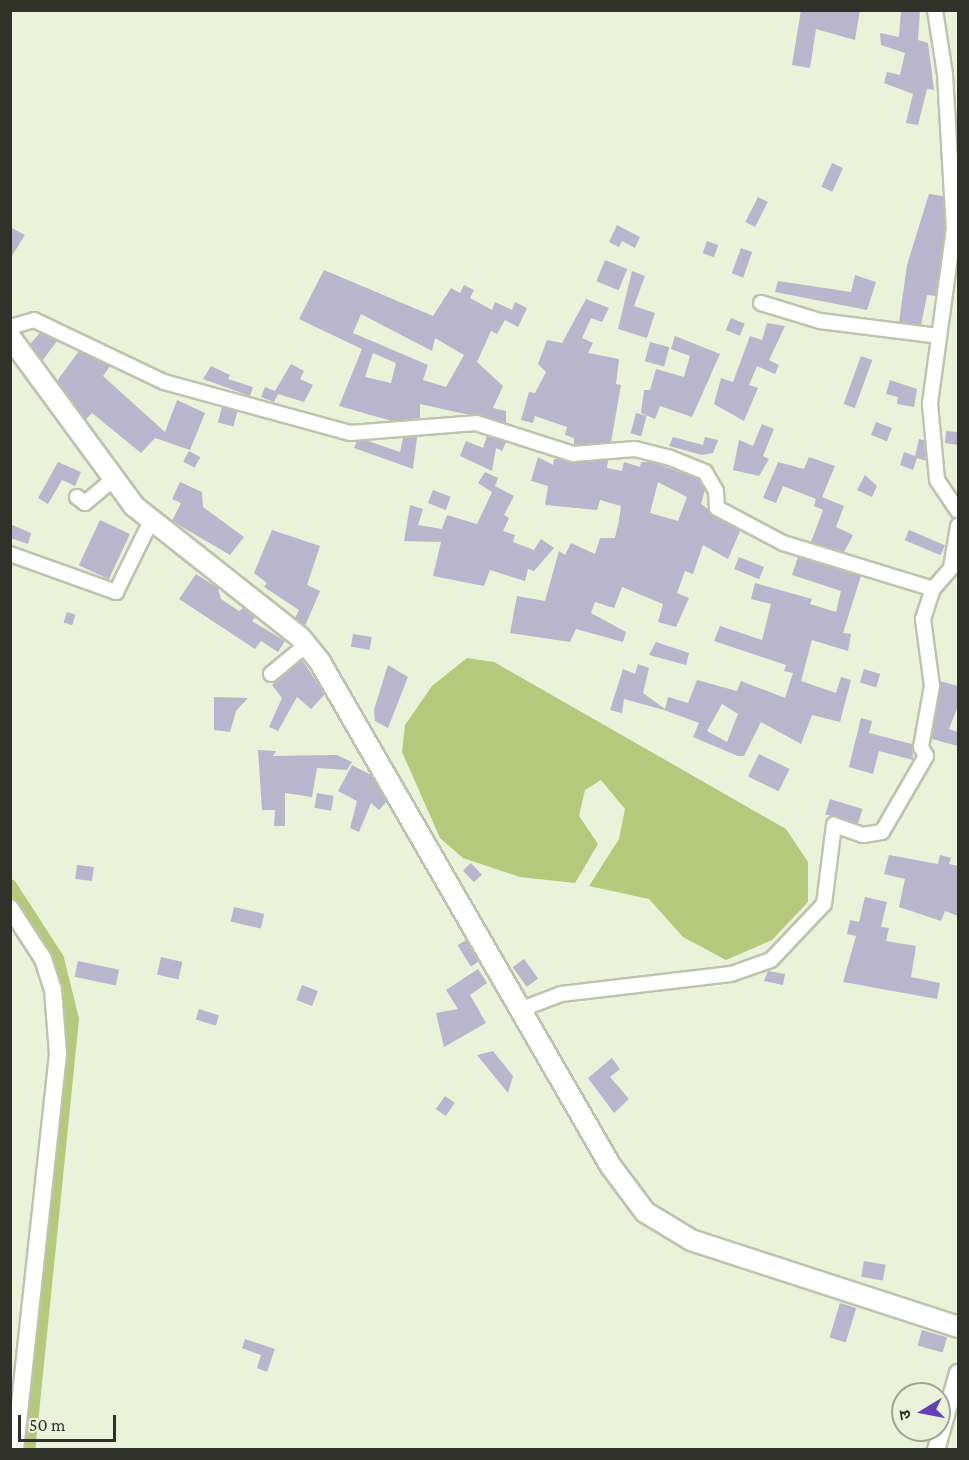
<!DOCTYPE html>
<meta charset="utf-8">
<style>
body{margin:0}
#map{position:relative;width:969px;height:1460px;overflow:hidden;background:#ebf2da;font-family:"Crimson Pro","Noto Sans Devanagari",serif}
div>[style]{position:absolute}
.water>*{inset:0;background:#b5c87c}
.canal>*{height:14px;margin:-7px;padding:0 7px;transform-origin:7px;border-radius:7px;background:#b5c87c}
.building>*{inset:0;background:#b8b5cc;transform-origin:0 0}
.roads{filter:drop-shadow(2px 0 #bdc3ad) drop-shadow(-2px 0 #bdc3ad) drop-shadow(0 2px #bdc3ad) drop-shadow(0 -2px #bdc3ad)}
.minor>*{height:14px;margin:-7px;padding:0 7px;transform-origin:7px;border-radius:7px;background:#fff}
.tertiary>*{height:16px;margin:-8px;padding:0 8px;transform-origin:8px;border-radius:8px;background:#fff}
.secondary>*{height:20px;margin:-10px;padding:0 10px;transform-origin:10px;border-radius:10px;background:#fff}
span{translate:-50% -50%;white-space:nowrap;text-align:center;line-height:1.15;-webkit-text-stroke:5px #ebf2da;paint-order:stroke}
.frame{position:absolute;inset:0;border:12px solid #303229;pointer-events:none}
.north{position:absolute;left:891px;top:1382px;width:60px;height:60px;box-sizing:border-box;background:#ebf2da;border:2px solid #a0a593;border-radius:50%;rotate:260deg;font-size:16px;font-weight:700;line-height:24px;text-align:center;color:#303229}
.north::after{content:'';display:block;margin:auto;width:21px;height:27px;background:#6040b8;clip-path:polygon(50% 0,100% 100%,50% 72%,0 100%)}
.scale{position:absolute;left:18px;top:1415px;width:98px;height:27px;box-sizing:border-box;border:3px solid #303229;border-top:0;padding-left:8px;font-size:18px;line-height:21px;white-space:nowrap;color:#303229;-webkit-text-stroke:4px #ebf2da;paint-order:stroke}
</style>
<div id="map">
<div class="water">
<i style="clip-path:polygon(467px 658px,494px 662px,786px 829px,808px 862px,808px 902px,772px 940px,726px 960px,683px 937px,649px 899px,589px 886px,619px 839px,625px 809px,601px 780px,585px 790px,579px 816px,598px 844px,575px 883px,520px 877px,463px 858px,440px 838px,402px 752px,405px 725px,432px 686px)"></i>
</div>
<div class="canal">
<i style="left:10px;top:886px;width:87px;rotate:57.2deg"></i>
<i style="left:57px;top:959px;width:62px;rotate:76deg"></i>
<i style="left:72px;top:1019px;width:433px;rotate:95.8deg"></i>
</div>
<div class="building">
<i style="clip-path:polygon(801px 10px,860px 10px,855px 40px,816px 29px,810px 68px,792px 65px)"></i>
<i style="clip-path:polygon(901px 10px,920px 10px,918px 40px,928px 43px,934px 90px,927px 89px,918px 125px,906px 123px,913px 94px,884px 83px,887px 72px,900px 75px,905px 53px,881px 45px,880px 33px,899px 37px)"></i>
<i style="left:832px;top:163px;width:12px;height:26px;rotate:24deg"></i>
<i style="clip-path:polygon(929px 194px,943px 196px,945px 228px,936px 296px,927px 295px,921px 325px,899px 322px,907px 265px)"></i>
<i style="left:758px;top:197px;width:11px;height:28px;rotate:27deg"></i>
<i style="clip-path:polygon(617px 225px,640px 237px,635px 248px,622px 241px,619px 247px,609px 242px)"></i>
<i style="clip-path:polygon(10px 227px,25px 235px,10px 259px)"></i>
<i style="left:707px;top:241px;width:12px;height:13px;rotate:20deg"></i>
<i style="left:741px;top:248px;width:12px;height:27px;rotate:20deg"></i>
<i style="left:605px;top:260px;width:24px;height:23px;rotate:22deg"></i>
<i style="clip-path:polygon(evenodd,324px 270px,433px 316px,451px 288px,460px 293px,464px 285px,474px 290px,470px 298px,492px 310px,495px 302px,512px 310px,515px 302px,527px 308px,518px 327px,505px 320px,497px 334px,491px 331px,477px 362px,503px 386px,493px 408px,506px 411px,506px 423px,420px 404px,420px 418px,392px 421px,339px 406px,362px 349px,299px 319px,324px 270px,361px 314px,432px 351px,435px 338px,464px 355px,446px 387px,423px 380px,428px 365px,353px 333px,361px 314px,324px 270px,373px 353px,396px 363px,391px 383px,365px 377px,373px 353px)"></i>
<i style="clip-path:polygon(632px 271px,645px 276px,634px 306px,655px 313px,647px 338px,618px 329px)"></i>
<i style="clip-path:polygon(855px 275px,876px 282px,867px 310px,775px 292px,778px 281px,851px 292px)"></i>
<i style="clip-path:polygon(586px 299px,609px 308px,602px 322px,591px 318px,582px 338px,593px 343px,588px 353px,619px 359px,616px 384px,621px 385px,611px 442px,574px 445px,574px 438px,565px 435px,567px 427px,535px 416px,533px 423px,521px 420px,529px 392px,535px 393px,546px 372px,538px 364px,547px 340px,562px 343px)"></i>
<i style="left:731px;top:318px;width:15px;height:13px;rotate:23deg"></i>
<i style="clip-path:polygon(767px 323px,785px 326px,769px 360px,779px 365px,775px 374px,757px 366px,749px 385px,758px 388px,744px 421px,714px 404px,721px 378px,733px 382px,750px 336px,762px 340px)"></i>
<i style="clip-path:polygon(40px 333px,57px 341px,42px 361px,30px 344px)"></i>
<i style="clip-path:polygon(675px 336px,720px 354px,692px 417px,660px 406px,655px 419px,641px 413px,644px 390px,650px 390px,656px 369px,684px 377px,690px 356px,671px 349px)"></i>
<i style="left:650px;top:342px;width:20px;height:20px;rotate:15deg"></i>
<i style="clip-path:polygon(79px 351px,110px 366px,103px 376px,165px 432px,177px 400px,205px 413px,190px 450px,155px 438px,141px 453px,92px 413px,85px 420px,57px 381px)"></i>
<i style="left:861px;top:356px;width:12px;height:51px;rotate:20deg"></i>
<i style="clip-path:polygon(291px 364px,304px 371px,300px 379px,313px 385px,304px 402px,278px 394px,274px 402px,261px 397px,265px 387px,275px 391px)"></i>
<i style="clip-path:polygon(211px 366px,230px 375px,228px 379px,253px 387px,250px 396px,203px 379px)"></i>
<i style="clip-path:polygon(890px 380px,917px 389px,914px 407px,897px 404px,898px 397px,886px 394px)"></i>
<i style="left:222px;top:407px;width:16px;height:16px;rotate:15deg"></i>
<i style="left:636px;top:413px;width:11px;height:21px;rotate:15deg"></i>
<i style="left:876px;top:422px;width:17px;height:14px;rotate:21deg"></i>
<i style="clip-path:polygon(762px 424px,774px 429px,763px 456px,769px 459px,759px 476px,733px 470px,739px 440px,753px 446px)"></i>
<i style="clip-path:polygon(946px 431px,958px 432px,958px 445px,945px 443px)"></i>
<i style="clip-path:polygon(487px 436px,506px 442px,502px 451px,496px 448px,492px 471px,460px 456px,466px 441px,483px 448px)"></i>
<i style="clip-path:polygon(417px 437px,413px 469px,354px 448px,357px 441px,368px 441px,400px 452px,403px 438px)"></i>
<i style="clip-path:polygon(673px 437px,703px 445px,705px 437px,718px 440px,713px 453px,702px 455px,669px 446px)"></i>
<i style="clip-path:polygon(919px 439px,924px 440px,926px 461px,917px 458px,913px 470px,900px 465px,904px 452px,915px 456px)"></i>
<i style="left:189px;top:451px;width:13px;height:12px;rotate:29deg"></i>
<i style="clip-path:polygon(evenodd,538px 457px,553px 465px,554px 459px,608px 460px,607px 468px,622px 471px,624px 462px,640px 467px,641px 462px,652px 462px,699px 479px,705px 490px,701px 504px,740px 531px,728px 559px,703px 545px,693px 574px,685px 571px,677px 593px,689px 598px,676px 627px,658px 622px,663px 604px,622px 587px,614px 608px,595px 602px,591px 613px,626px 632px,623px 642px,576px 629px,570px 642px,510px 633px,517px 596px,545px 601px,559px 551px,565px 555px,571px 543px,595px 554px,600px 538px,615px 538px,619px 520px,621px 506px,600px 500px,597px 510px,545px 505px,548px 486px,531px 481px,538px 457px,658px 482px,687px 497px,678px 521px,650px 513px,658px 482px)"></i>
<i style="clip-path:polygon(809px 457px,835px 466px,822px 497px,844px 506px,836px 527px,853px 535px,844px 552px,811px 542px,823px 510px,814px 506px,816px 499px,783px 486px,776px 503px,763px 498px,778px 462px,804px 469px)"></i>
<i style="clip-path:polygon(58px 462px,81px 472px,75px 486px,62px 480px,48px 504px,38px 498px)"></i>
<i style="clip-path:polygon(485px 472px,498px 478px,495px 486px,514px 496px,504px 515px,509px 518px,503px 531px,515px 535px,513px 542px,534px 550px,541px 539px,554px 548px,534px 571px,528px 569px,525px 581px,490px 570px,484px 586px,433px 576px,441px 542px,404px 541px,410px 505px,423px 509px,418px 525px,442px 529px,447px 515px,477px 524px,492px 492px,478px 483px)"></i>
<i style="clip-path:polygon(865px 475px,877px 486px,872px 497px,857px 490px)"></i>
<i style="clip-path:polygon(180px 482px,202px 492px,203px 507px,244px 537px,230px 555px,172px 521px,181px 503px,172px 499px)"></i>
<i style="left:433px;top:490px;width:19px;height:14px;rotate:21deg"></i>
<i style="left:100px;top:520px;width:33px;height:50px;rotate:25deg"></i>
<i style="clip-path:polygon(10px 524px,31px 533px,28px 544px,10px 538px)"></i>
<i style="clip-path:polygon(272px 530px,320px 546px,307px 585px,320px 591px,305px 626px,295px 618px,299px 610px,264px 587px,267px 583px,254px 573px)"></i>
<i style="left:909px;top:530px;width:39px;height:11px;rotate:23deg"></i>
<i style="left:739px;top:557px;width:27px;height:13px;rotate:22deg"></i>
<i style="clip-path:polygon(evenodd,798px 557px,861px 576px,843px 633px,851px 634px,848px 651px,812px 640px,801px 681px,836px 693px,841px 677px,851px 680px,840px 722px,812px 715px,801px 744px,761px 722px,744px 756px,738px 756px,693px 737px,699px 723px,664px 710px,624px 699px,622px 713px,610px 710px,623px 669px,635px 674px,638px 664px,649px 668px,643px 693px,665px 709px,668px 697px,688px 703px,697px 680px,737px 691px,741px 681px,785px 698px,793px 673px,784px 671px,786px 665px,714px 641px,720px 626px,762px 640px,771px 604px,751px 599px,755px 583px,812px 599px,810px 604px,836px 612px,841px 591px,792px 575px,798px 557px,722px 704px,738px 714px,727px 742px,707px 731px,722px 704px)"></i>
<i style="clip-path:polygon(196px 574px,218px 588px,221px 599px,239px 611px,243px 608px,255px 617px,252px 621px,285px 641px,278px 652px,261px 641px,255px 649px,179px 599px)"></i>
<i style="left:67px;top:612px;width:9px;height:11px;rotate:18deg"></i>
<i style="left:353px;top:634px;width:19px;height:13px;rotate:9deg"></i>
<i style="clip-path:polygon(656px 642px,689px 653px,686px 665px,649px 655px)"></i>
<i style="clip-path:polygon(302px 660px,325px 694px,311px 709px,297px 697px,278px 731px,269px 727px,282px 698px,272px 685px)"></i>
<i style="clip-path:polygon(388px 665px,408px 677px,388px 728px,375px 721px,374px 710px)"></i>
<i style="left:864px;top:669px;width:17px;height:14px;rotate:17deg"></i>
<i style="clip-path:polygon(940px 681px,958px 686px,958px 706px,949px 729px,958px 732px,958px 746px,932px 739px)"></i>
<i style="clip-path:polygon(214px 697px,248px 698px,236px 711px,230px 732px,214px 730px)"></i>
<i style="clip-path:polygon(861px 718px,872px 721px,869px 733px,912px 744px,913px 760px,879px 751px,873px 774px,849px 767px)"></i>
<i style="clip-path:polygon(258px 750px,276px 751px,273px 756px,337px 755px,352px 762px,347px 770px,317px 768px,312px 797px,285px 793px,285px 826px,274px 826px,275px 810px,262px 810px)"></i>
<i style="left:759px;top:754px;width:34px;height:25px;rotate:26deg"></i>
<i style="clip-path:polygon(352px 765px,371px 775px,387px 801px,379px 810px,371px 803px,359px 832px,350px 828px,357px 801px,338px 791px)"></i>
<i style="left:317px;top:793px;width:17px;height:15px;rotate:10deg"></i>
<i style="left:830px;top:799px;width:34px;height:16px;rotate:17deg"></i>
<i style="clip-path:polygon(889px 855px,938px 864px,940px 855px,951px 858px,949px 864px,958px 866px,958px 916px,945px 911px,941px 921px,899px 907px,905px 879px,884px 874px)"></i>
<i style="left:471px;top:863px;width:16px;height:11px;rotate:47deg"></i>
<i style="left:77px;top:865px;width:17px;height:14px;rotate:7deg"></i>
<i style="clip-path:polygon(865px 897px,887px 902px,881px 927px,889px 928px,886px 941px,916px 946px,911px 977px,940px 983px,937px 999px,843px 982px,856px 936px,847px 934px,850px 920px,859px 922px)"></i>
<i style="left:234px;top:907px;width:31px;height:15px;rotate:13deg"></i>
<i style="left:466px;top:940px;width:25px;height:10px;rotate:58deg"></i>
<i style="left:161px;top:957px;width:22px;height:18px;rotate:13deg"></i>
<i style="left:524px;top:959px;width:24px;height:14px;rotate:54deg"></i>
<i style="left:78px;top:961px;width:42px;height:16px;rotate:12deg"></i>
<i style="clip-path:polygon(478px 969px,487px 983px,470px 995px,486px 1023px,444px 1047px,436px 1013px,458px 1009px,446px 990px)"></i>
<i style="clip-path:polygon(768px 971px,785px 974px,783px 985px,764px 981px)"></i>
<i style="left:302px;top:985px;width:17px;height:16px;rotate:21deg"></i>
<i style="left:199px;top:1009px;width:21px;height:11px;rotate:17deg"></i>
<i style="clip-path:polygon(493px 1051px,513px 1076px,508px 1093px,477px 1055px)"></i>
<i style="clip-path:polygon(612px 1058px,620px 1069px,610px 1077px,629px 1099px,614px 1113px,588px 1078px)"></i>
<i style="left:445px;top:1096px;width:12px;height:16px;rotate:35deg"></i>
<i style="left:864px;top:1261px;width:22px;height:16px;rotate:10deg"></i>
<i style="left:840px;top:1303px;width:17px;height:36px;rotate:17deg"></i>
<i style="left:922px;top:1330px;width:26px;height:16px;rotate:16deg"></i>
<i style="clip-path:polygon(245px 1339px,275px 1349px,267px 1372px,257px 1368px,261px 1355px,242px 1348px)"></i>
</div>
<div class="roads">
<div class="minor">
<i style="left:935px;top:10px;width:65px;rotate:81.1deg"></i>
<i style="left:945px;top:74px;width:154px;rotate:86.7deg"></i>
<i style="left:954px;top:228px;width:178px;rotate:97.8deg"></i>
<i style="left:930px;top:404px;width:76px;rotate:84.7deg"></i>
<i style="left:937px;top:480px;width:37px;rotate:56deg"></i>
<i style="left:761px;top:303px;width:62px;rotate:17deg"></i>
<i style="left:820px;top:321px;width:119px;rotate:7.2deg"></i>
<i style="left:10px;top:327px;width:25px;rotate:-16deg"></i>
<i style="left:34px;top:320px;width:144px;rotate:25.5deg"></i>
<i style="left:164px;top:382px;width:193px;rotate:15.3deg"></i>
<i style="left:350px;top:433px;width:126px;rotate:-4.5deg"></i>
<i style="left:476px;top:423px;width:102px;rotate:17.7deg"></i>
<i style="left:573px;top:454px;width:62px;rotate:-4.6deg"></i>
<i style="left:635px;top:449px;width:34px;rotate:14deg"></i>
<i style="left:668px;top:457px;width:40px;rotate:22deg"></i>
<i style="left:705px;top:472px;width:22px;rotate:60deg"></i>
<i style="left:716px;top:491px;width:17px;rotate:87deg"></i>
<i style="left:717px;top:508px;width:75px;rotate:27.9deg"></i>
<i style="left:783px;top:543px;width:157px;rotate:17deg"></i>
<i style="left:77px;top:497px;width:10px;rotate:37deg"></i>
<i style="left:85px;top:503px;width:38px;rotate:-40deg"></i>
<i style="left:10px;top:554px;width:113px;rotate:19.7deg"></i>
<i style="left:116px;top:592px;width:79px;rotate:-63.8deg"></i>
<i style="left:271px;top:674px;width:45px;rotate:-39.6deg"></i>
<i style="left:522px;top:1009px;width:42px;rotate:-21deg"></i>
<i style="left:561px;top:994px;width:171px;rotate:-6.7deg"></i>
<i style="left:731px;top:974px;width:42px;rotate:-19.3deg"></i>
<i style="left:771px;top:960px;width:77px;rotate:-46.6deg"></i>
<i style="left:824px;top:904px;width:80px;rotate:-82.8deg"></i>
<i style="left:834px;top:825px;width:31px;rotate:19deg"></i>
<i style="left:863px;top:835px;width:19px;rotate:-9deg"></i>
<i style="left:882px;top:832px;width:88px;rotate:-59.9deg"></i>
<i style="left:926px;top:756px;width:10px;rotate:-119deg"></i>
<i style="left:921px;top:747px;width:62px;rotate:-79.8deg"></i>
<i style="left:932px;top:686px;width:68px;rotate:-97.7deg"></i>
<i style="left:923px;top:619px;width:32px;rotate:-72deg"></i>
<i style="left:933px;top:589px;width:28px;rotate:-49deg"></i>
<i style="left:951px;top:568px;width:43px;rotate:-80.5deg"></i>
</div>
<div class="tertiary">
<i style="left:10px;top:908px;width:61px;rotate:57.1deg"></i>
<i style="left:43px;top:959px;width:32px;rotate:72deg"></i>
<i style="left:53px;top:989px;width:65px;rotate:85.6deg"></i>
<i style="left:58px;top:1054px;width:398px;rotate:96.2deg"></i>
<i style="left:936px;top:1450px;width:80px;rotate:-74.1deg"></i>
</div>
<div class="secondary">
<i style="left:10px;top:337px;width:210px;rotate:53.7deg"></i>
<i style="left:134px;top:506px;width:211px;rotate:38.3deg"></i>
<i style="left:300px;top:637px;width:32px;rotate:51deg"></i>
<i style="left:320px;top:662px;width:581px;rotate:60.03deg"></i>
<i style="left:610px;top:1165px;width:59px;rotate:53.3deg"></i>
<i style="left:645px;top:1212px;width:54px;rotate:31.3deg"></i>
<i style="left:691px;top:1240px;width:281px;rotate:18deg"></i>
</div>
</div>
<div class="frame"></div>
<div class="north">उ</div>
<div class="scale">50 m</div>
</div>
